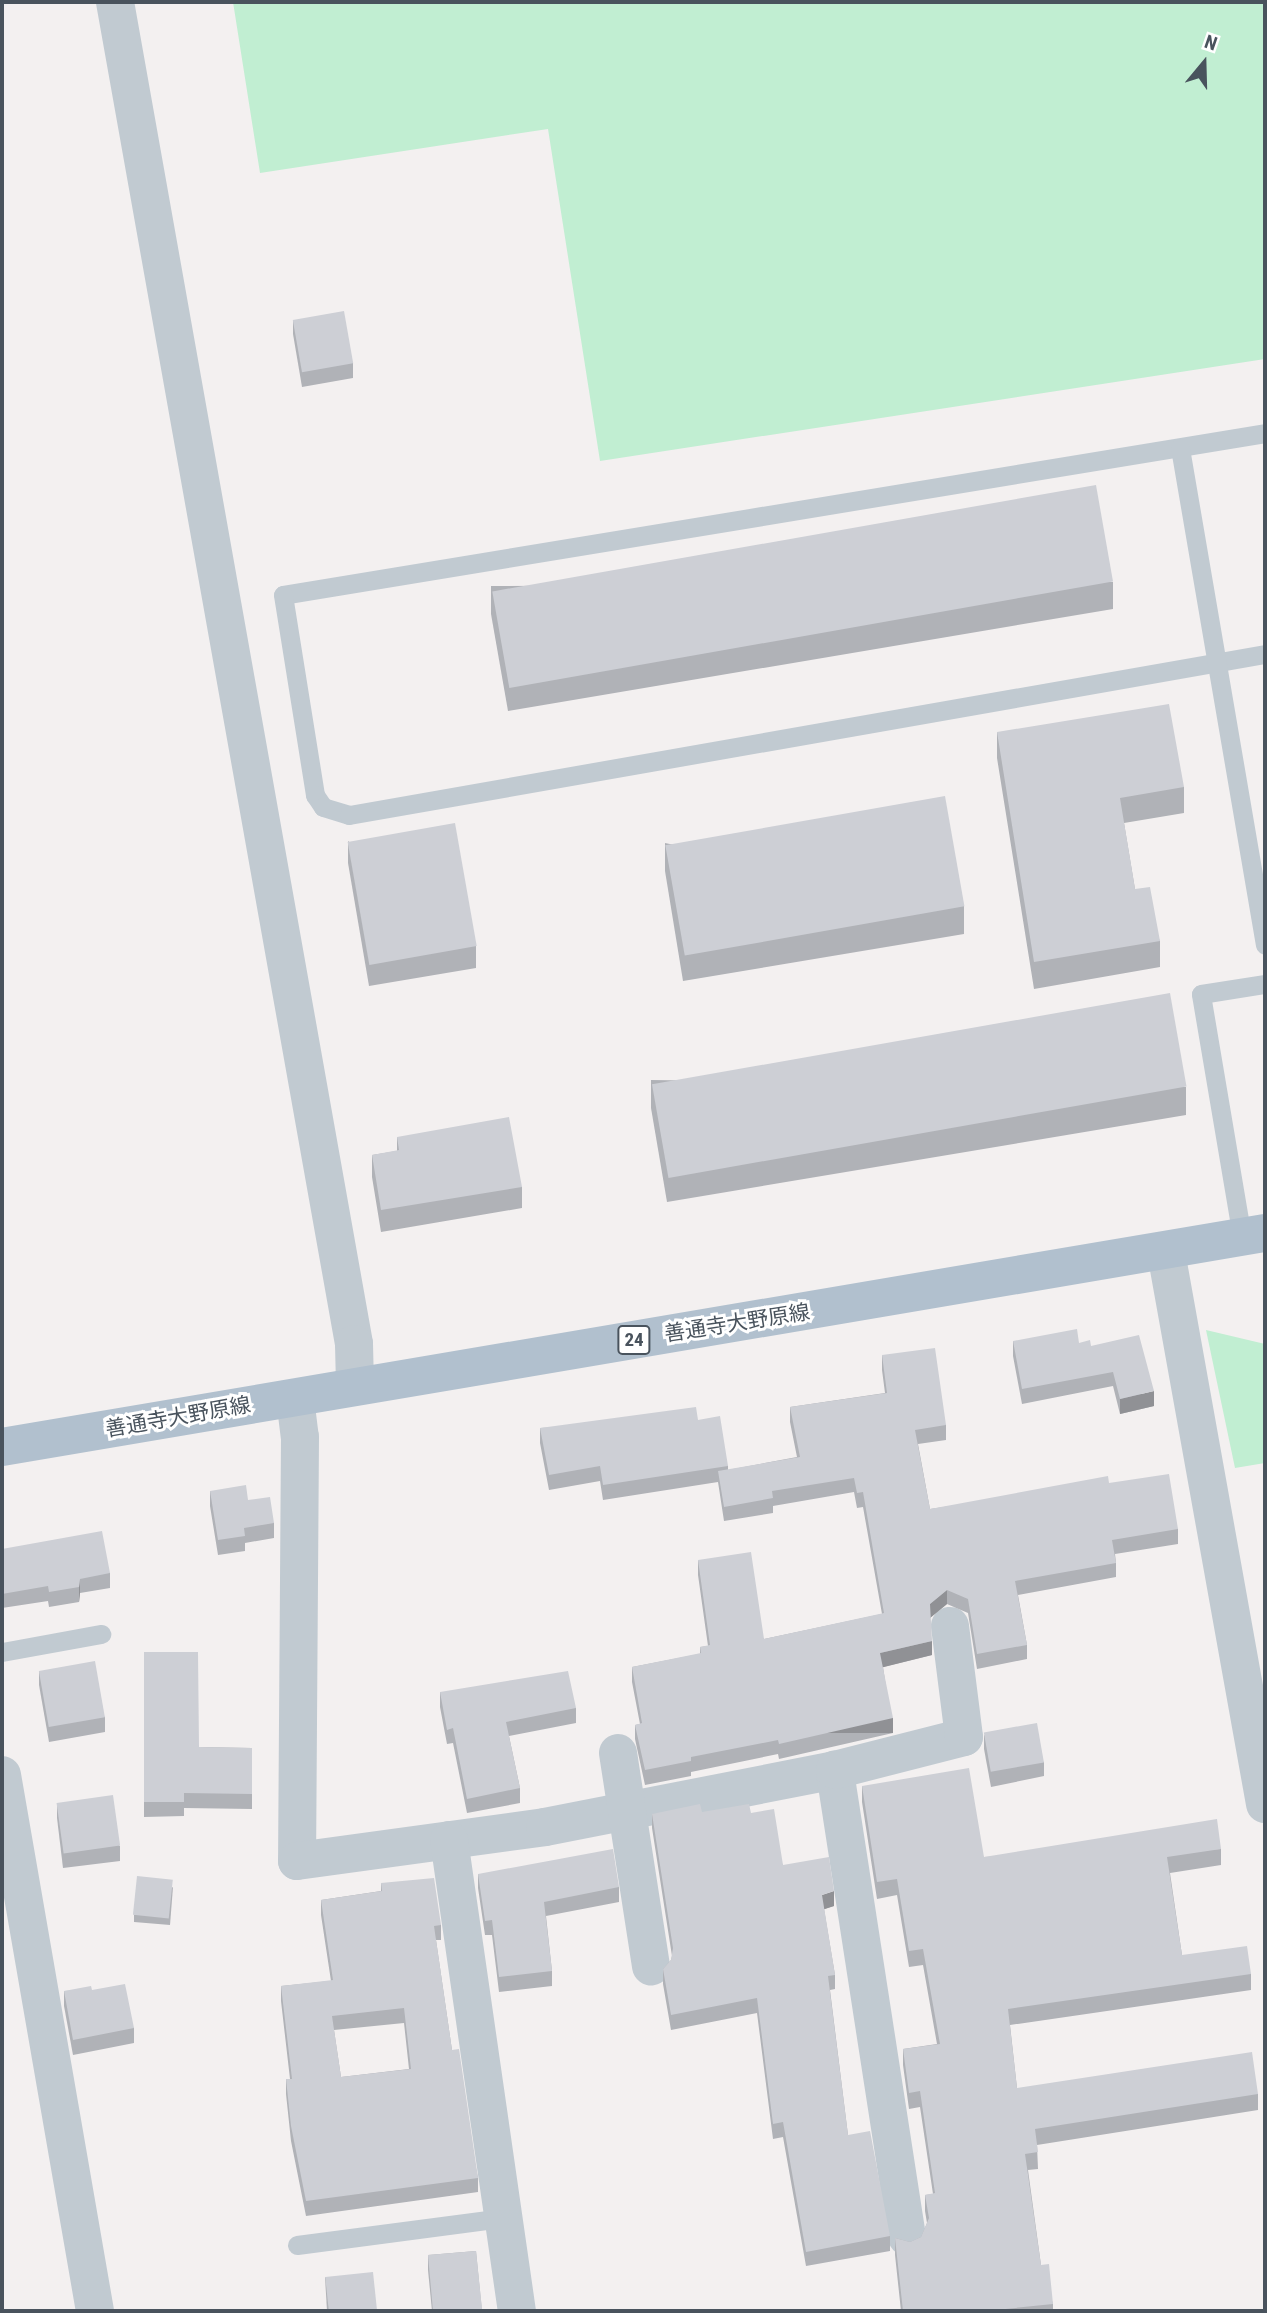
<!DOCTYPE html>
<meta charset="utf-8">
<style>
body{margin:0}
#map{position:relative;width:1267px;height:2313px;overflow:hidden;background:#f3f0f0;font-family:"Roboto Condensed","Noto Sans JP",sans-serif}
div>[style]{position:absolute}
.green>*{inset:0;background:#c1eed2}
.lane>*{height:19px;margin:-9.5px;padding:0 9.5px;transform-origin:9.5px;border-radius:9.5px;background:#c1cad1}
.street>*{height:38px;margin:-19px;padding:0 19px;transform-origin:19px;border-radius:19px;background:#c1cad1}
.primary>*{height:38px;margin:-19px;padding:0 19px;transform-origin:19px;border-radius:19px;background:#b1c0ce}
.wall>*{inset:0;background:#b0b2b7}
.shaded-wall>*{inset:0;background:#909195;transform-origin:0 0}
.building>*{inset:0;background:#cdcfd5;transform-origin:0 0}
span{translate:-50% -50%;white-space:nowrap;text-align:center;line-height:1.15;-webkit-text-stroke:6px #fff;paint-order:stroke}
.shield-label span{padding:2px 5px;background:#fff;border:2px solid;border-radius:5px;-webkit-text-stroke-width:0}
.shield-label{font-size:19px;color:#49535d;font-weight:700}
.street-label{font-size:21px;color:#49535d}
.frame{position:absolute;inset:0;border:4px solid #49535d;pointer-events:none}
.north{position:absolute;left:1169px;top:28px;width:70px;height:70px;-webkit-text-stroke:5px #fff;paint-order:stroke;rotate:19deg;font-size:19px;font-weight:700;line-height:28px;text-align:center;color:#49535d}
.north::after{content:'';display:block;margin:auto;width:24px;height:32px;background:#49535d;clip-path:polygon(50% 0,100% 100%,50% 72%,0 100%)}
</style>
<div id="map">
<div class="green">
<i style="clip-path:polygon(233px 2px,1265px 2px,1265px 359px,600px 461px,548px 129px,260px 173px)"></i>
<i style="clip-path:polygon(1206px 1330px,1265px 1344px,1265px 1463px,1235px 1468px)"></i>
</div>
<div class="lane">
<i style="left:1265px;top:433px;width:995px;rotate:170.63deg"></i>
<i style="left:283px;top:595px;width:203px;rotate:80.9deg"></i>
<i style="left:315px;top:795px;width:14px;rotate:56deg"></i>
<i style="left:323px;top:807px;width:27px;rotate:17deg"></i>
<i style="left:349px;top:815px;width:930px;rotate:-9.97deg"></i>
<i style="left:1180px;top:448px;width:504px;rotate:80.29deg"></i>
<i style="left:1242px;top:1237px;width:246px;rotate:-99.6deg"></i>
<i style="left:1201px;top:994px;width:65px;rotate:-8.9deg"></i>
<i style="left:2px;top:1652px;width:101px;rotate:-10.3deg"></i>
<i style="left:297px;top:2245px;width:208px;rotate:-7.5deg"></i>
</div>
<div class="street">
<i style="left:115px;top:2px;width:1363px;rotate:79.9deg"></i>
<i style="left:354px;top:1344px;width:42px;rotate:88.6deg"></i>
<i style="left:1166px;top:1252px;width:561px;rotate:79.83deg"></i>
<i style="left:295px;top:1398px;width:39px;rotate:83deg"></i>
<i style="left:300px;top:1437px;width:424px;rotate:90.4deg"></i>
<i style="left:297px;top:1861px;width:250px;rotate:-7.8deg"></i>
<i style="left:545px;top:1827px;width:296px;rotate:-11.1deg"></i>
<i style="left:618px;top:1753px;width:216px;rotate:81.2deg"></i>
<i style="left:2px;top:1775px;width:544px;rotate:80.16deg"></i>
<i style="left:449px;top:1840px;width:476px;rotate:81.8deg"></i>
<i style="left:907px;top:2237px;width:473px;rotate:-98.8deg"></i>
<i style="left:835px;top:1770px;width:133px;rotate:-14.3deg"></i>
<i style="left:964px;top:1737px;width:112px;rotate:-97.2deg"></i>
</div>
<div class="primary">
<i style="left:2px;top:1447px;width:1281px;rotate:-9.62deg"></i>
</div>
<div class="wall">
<i style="clip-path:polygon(293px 320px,353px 363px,353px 378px,302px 387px,293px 334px)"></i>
<i style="clip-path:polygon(1113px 582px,1113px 609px,508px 711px,491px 614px,491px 586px)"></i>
<i style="clip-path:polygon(997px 732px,1184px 787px,1184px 813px,1124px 823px,1135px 889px,1160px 941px,1160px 967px,1034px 989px,997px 758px)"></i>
<i style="clip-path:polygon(348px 841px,476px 946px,476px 968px,369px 986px,348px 863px)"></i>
<i style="clip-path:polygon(665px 843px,964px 906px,964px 934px,683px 981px,665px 871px)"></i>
<i style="clip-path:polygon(651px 1080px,1186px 1087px,1186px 1115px,667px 1202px,651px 1108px)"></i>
<i style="clip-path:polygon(397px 1137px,522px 1187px,522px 1208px,381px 1232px,372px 1177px,372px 1155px,397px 1151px)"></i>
<i style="clip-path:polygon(1013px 1341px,1079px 1343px,1091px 1346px,1154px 1406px,1120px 1414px,1113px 1386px,1022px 1404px,1013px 1356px)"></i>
<i style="clip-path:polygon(882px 1355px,946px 1425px,946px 1440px,918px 1444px,930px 1509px,1109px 1483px,1178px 1529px,1178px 1544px,1115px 1554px,1116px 1563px,1116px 1577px,1018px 1595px,1027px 1645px,1027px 1659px,977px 1669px,968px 1613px,947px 1604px,930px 1618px,932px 1655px,883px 1667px,893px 1733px,779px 1759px,778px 1754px,691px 1772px,691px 1776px,645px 1785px,635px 1739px,635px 1725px,640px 1724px,632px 1682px,632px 1667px,700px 1654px,700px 1647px,708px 1646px,698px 1575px,698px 1560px,764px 1639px,882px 1614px,863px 1507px,857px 1508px,854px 1492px,773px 1506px,773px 1513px,724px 1521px,718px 1482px,603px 1500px,600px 1481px,549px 1490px,540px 1443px,540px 1428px,698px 1420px,728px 1466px,728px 1470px,797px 1457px,790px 1422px,790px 1407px,885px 1393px,882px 1370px)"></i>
<i style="clip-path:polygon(210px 1491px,248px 1500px,274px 1523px,274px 1538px,245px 1543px,245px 1551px,218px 1555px,210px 1506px)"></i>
<i style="clip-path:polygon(2px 1549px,110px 1573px,110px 1588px,80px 1593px,79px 1602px,49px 1607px,48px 1601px,2px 1608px)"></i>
<i style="clip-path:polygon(144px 1652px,199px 1747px,252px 1748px,252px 1809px,184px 1808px,184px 1816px,144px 1817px)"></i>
<i style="clip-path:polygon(39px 1671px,105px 1717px,105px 1732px,49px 1742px,39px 1685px)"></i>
<i style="clip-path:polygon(440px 1692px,576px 1708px,576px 1723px,509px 1736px,520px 1788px,520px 1803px,467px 1813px,453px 1743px,447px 1744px,440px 1707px)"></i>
<i style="clip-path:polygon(984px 1735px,1044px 1762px,1044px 1776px,991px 1787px,984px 1749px)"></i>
<i style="clip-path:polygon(862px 1786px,984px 1857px,1221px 1849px,1221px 1865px,1170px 1873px,1182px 1955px,1251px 1974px,1251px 1990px,1010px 2025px,1017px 2088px,1258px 2094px,1258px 2110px,1037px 2145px,1038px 2169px,1028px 2170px,1041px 2265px,1053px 2304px,1053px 2311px,901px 2311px,895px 2255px,895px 2238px,910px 2242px,921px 2237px,927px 2223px,925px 2211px,925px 2195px,933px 2194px,920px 2107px,909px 2109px,903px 2065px,903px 2049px,937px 2044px,923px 1965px,909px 1967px,897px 1895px,877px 1899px,862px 1802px)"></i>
<i style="clip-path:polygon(57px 1803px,120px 1846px,120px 1861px,63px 1868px,57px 1818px)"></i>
<i style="clip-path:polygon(702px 1812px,751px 1813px,783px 1865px,834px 1906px,824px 1909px,835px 1975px,835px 1989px,830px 1990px,848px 2135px,890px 2236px,890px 2251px,806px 2266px,783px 2137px,773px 2139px,757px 2013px,671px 2030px,663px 1984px,663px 1969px,671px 1960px,672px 1956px,652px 1828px,652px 1814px)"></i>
<i style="clip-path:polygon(478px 1874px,619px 1887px,619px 1902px,546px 1916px,552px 1971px,552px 1986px,499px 1992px,492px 1935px,485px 1935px,478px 1888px)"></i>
<i style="clip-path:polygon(evenodd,381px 1883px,441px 1925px,441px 1940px,436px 1940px,452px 2050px,478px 2178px,478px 2192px,306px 2216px,291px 2141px,286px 2094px,286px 2079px,290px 2079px,281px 2001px,281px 1986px,331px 1981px,321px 1915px,321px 1900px,381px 1891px,381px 1883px,404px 2023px,409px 2069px,341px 2077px,334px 2030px,404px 2023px)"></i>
<i style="clip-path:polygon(173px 1887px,170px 1925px,134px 1922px,134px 1915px)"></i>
<i style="clip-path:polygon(92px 1990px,134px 2028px,134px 2043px,73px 2055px,64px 2006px,64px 1991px)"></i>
<i style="clip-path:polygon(476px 2251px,482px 2311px,432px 2311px,428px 2270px,428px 2255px)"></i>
<i style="clip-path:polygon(325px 2277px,377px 2311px,327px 2311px)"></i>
</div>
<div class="shaded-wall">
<i style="clip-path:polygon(1154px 1391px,1154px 1406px,1120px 1414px,1120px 1399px)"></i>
<i style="clip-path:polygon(80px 1579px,80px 1593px,79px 1602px,79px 1587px)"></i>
<i style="clip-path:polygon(947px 1590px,947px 1604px,930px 1618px,930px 1604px)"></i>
<i style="clip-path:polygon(932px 1641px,932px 1655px,880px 1668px,880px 1653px)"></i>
<i style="left:893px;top:1718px;width:15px;height:117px;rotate:90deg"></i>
<i style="clip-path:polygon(834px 1891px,834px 1906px,822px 1910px,822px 1895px)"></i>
</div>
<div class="building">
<i style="left:344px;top:311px;width:53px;height:52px;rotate:80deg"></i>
<i style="left:1096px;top:485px;width:98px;height:613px;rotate:80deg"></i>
<i style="clip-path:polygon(1169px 704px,1184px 787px,1120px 798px,1135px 889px,1150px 887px,1160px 941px,1034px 962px,997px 732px)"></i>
<i style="left:945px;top:796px;width:112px;height:284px;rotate:80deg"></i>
<i style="left:455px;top:823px;width:125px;height:109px;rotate:80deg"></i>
<i style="left:1170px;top:993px;width:95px;height:526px;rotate:80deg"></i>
<i style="clip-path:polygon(509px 1117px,522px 1187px,381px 1210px,372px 1155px,399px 1150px,397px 1137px)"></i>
<i style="clip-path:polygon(1077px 1329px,1079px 1343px,1090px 1340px,1091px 1346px,1139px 1335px,1154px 1391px,1120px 1399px,1113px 1372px,1022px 1389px,1013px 1341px)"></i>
<i style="clip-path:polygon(935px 1348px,946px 1425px,915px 1430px,930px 1509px,1108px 1476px,1109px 1483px,1169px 1474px,1178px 1529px,1112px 1540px,1116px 1563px,1015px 1581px,1027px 1645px,977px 1654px,968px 1599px,947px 1590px,930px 1604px,932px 1641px,880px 1653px,893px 1718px,779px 1744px,778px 1740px,691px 1757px,691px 1761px,645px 1770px,635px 1725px,642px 1723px,632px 1667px,701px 1653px,700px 1647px,710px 1645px,698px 1560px,751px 1552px,764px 1639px,884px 1613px,863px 1492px,857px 1493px,854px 1478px,772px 1491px,773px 1498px,724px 1507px,718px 1471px,800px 1457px,790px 1407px,887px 1393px,882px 1355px)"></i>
<i style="clip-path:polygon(696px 1407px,698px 1420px,720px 1416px,728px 1466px,603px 1485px,600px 1466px,549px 1475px,540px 1428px)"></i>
<i style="clip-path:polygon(246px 1485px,248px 1500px,270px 1497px,274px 1523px,244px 1528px,245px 1536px,218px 1540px,210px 1491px)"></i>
<i style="clip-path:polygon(102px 1531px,110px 1573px,80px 1579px,79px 1587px,49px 1592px,48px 1586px,2px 1594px,2px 1549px)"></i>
<i style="clip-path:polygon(144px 1652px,198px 1652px,199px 1747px,252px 1748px,252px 1794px,184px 1793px,184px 1802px,144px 1802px)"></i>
<i style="left:95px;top:1661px;width:57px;height:57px;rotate:80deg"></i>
<i style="clip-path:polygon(568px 1671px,576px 1708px,506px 1722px,520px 1788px,467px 1799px,453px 1728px,447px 1730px,440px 1692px)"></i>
<i style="left:1037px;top:1723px;width:40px;height:54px;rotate:80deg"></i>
<i style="clip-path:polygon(969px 1768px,984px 1857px,1217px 1819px,1221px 1849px,1167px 1857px,1182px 1955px,1247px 1946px,1251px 1974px,1008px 2009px,1017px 2088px,1252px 2052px,1258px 2094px,1035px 2129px,1038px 2152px,1025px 2154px,1041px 2265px,1049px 2264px,1053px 2304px,986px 2311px,903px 2311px,895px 2238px,910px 2242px,921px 2237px,929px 2218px,925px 2195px,935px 2193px,920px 2091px,909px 2093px,903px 2049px,940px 2044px,923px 1949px,909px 1951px,897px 1879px,877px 1882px,862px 1786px)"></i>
<i style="left:113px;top:1795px;width:51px;height:57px;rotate:82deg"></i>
<i style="clip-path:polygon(700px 1804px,702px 1812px,749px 1804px,751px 1813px,774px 1809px,783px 1865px,829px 1857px,834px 1891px,822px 1895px,835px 1975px,828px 1976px,848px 2135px,870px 2131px,890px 2236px,806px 2252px,783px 2122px,773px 2124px,757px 1998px,671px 2015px,663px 1969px,671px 1960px,673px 1948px,652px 1814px)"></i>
<i style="clip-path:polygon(613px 1849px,619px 1887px,544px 1902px,552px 1971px,499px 1977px,492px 1920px,485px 1921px,478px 1874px)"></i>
<i style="left:137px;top:1876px;width:36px;height:39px;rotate:6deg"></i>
<i style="clip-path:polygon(evenodd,434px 1878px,441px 1925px,434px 1926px,452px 2050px,459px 2049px,478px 2178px,306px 2201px,291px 2126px,286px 2079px,292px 2079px,281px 1986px,333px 1980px,321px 1900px,382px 1891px,381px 1883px,434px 1878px,404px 2008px,411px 2069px,341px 2077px,332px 2016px,404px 2008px)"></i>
<i style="clip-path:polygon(125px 1984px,134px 2028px,73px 2040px,64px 1991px,91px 1986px,92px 1990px)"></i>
<i style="clip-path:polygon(476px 2251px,482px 2309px,459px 2311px,433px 2311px,428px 2255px)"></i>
<i style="left:373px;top:2272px;width:39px;height:48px;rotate:84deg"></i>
</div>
<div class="shield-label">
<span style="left:634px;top:1340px">24</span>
</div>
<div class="street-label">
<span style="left:737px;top:1323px;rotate:-9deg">善通寺大野原線</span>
<span style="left:178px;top:1417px;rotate:-10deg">善通寺大野原線</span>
</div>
<div class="frame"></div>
<div class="north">N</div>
</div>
